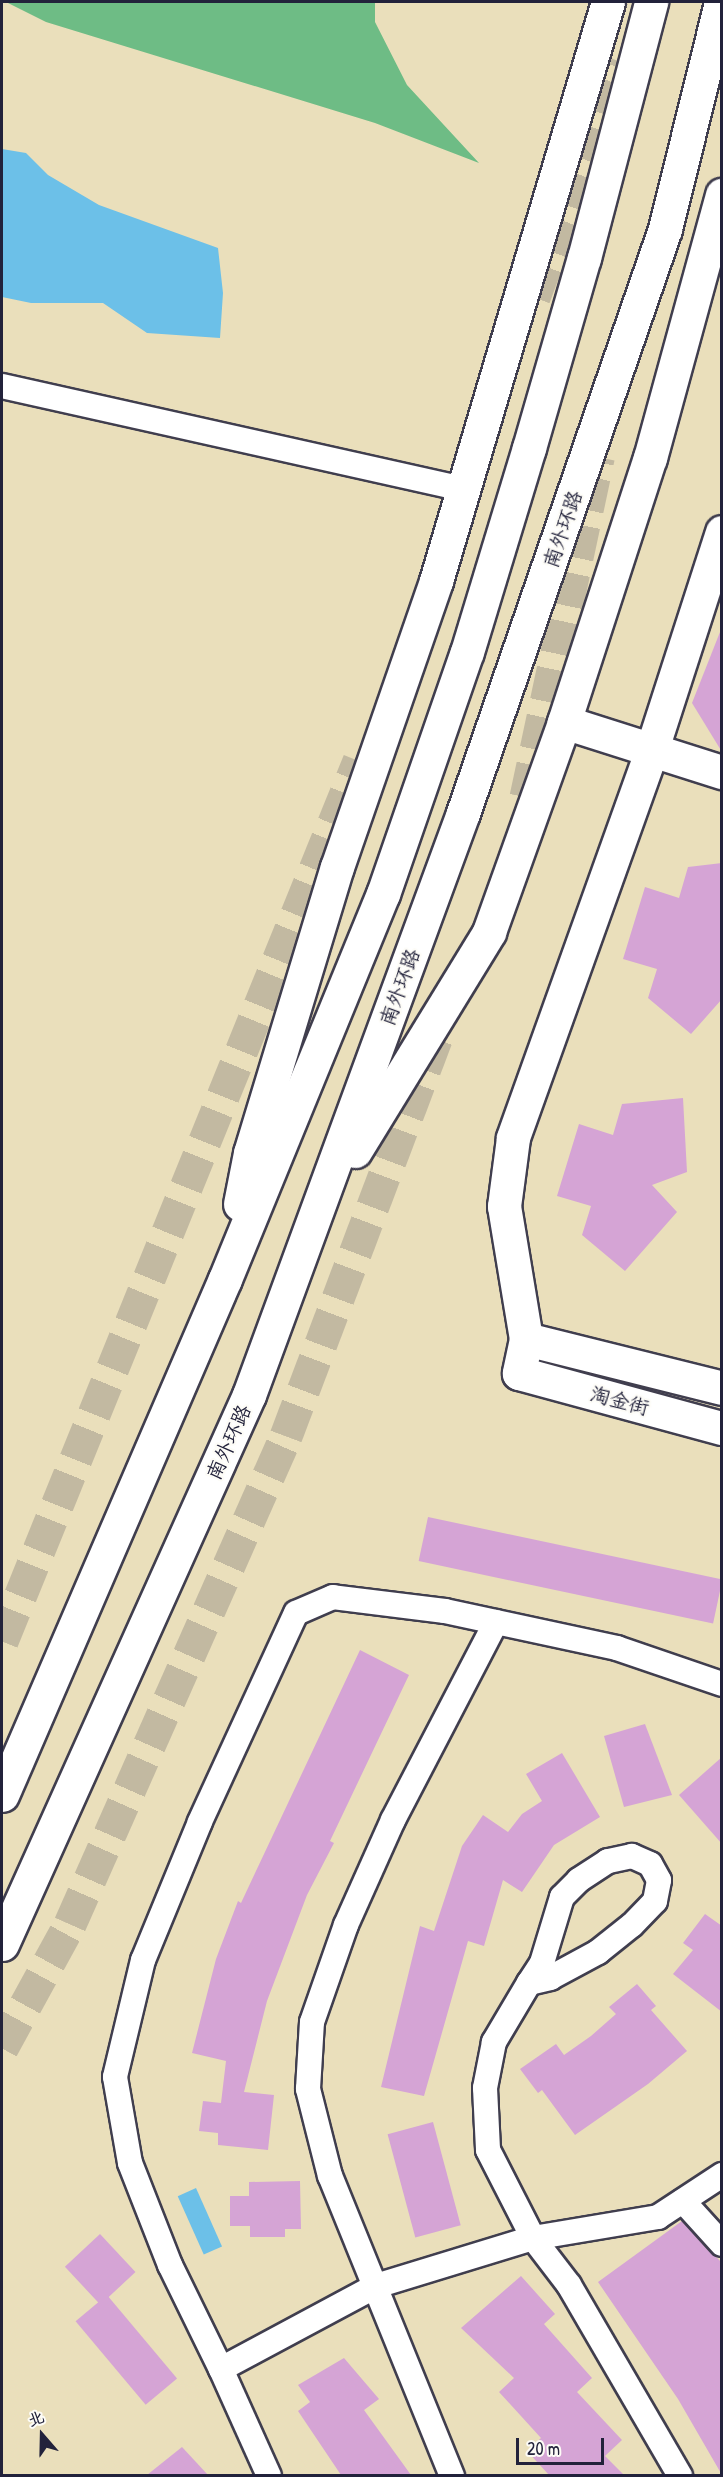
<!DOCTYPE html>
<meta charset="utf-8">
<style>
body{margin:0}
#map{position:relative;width:723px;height:2477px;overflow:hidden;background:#eadfbb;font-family:"Patrick Hand","LXGW WenKai TC",sans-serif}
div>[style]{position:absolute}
.forest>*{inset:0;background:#6ebc85}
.water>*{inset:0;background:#6cc0e8;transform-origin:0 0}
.building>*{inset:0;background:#d5a4d5;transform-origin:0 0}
.highway-tunnel>*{height:33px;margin-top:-16.5px;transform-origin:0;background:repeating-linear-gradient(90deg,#c2b9a1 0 33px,transparent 0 49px)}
.roads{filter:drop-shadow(2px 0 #403e4e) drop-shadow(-2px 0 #403e4e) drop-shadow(0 2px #403e4e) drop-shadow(0 -2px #403e4e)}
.street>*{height:24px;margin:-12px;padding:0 12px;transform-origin:12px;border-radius:12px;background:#fff}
.secondary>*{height:33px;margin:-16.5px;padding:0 16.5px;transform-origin:16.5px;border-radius:16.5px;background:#fff}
.highway>*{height:33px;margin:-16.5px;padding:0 16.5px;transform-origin:16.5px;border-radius:16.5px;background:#fff}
span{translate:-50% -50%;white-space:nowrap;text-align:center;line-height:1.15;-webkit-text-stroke:4.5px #fdfcf7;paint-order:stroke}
.street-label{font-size:20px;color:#22223b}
.frame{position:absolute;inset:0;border:3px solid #22223b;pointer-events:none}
.north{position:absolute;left:12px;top:2405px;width:60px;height:60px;-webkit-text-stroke:4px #fdfcf7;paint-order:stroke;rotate:340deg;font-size:16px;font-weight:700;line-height:24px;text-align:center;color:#22223b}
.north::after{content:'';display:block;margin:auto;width:21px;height:27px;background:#22223b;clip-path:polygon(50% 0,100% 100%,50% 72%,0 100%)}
.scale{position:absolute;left:516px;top:2438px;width:88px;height:27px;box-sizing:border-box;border:3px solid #22223b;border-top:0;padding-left:8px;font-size:18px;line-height:21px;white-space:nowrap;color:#22223b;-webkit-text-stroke:4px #fdfcf7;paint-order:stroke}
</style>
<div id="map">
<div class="forest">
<i style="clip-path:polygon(6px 2px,375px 2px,375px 22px,407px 85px,479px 163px,375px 123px,46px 22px)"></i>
</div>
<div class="water">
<i style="clip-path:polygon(2px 149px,26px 153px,48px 175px,99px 205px,218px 248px,223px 293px,220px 338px,147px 333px,103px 303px,31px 303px,2px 297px)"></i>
<i style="left:196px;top:2188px;width:64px;height:20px;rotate:66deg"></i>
</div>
<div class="building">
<i style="clip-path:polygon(720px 632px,722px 632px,722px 752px,692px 703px)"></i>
<i style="clip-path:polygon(722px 863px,722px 999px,691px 1034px,648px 998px,657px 969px,623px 959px,645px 887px,679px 898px,688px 867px)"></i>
<i style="clip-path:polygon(683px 1098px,687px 1172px,652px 1185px,677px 1212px,625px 1271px,582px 1235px,591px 1206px,557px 1196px,579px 1124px,613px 1135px,622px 1104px)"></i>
<i style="left:428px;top:1517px;width:301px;height:45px;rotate:12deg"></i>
<i style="clip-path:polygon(360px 1650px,409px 1675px,330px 1841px,334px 1843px,307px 1895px,267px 2001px,244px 2092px,274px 2095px,268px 2150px,218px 2145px,218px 2133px,199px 2131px,203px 2101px,221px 2103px,226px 2061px,192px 2053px,216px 1959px,238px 1901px,241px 1903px)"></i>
<i style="clip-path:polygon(645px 1724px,672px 1795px,624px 1807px,604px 1736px)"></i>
<i style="clip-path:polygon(562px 1753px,600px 1817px,554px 1845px,522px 1892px,503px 1880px,484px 1946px,468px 1941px,424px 2096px,381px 2087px,420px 1926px,434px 1931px,462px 1846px,483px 1815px,508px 1832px,522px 1814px,542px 1801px,526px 1774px)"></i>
<i style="clip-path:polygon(722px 1757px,722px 1844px,679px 1795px)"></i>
<i style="clip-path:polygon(705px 1914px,722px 1926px,722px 2012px,673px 1974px,693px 1950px,683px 1943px)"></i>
<i style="clip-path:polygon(637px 1984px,656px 2006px,651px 2010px,687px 2051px,648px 2084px,575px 2135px,542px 2090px,538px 2093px,520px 2069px,556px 2044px,564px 2055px,591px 2036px,616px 2014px,609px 2007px)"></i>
<i style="left:433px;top:2122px;width:107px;height:47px;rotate:75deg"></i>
<i style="clip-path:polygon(300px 2181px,301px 2229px,285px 2229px,285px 2237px,250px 2237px,250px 2226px,230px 2226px,230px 2196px,249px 2196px,249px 2182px)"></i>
<i style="clip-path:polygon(682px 2221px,722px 2263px,722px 2475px,678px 2399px,598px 2282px)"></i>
<i style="left:100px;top:2234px;width:52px;height:48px;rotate:47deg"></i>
<i style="clip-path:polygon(521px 2276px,555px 2314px,544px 2324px,592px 2378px,577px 2392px,622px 2440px,605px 2456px,624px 2475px,549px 2475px,527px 2451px,541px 2438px,499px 2392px,514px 2378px,461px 2328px)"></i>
<i style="left:107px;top:2295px;width:109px;height:41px;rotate:50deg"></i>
<i style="clip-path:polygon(344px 2358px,379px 2399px,364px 2410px,411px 2475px,341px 2475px,298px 2411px,310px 2402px,298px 2385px)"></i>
<i style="clip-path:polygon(182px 2447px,208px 2475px,147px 2475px)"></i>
</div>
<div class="highway-tunnel">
<i style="left:534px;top:297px;width:251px;rotate:-69.5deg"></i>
<i style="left:526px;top:797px;width:348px;rotate:-78deg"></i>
<i style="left:2px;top:1641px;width:950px;rotate:-67.92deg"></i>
<i style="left:2px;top:2048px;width:141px;rotate:-61.3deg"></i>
<i style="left:70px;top:1924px;width:534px;rotate:-66.12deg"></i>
<i style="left:286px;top:1436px;width:438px;rotate:-69.3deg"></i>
</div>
<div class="roads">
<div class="street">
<i style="left:2px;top:386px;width:473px;rotate:12.6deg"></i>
<i style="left:722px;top:1684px;width:111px;rotate:-161.1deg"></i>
<i style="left:617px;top:1648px;width:176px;rotate:-167.9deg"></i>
<i style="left:445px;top:1611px;width:113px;rotate:-172.9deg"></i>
<i style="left:333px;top:1597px;width:40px;rotate:156.6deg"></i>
<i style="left:296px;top:1613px;width:230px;rotate:114.7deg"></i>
<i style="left:200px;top:1822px;width:149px;rotate:112.4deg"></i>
<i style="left:143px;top:1960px;width:120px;rotate:103.5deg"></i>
<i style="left:115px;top:2077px;width:87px;rotate:80.1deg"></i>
<i style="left:130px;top:2163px;width:110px;rotate:68.6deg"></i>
<i style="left:170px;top:2265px;width:116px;rotate:63.9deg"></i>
<i style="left:221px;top:2369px;width:176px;rotate:-28.2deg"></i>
<i style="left:376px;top:2286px;width:164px;rotate:-17deg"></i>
<i style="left:533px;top:2238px;width:127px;rotate:-9.5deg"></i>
<i style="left:658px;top:2217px;width:77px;rotate:-33.3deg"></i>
<i style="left:529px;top:1983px;width:22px;rotate:-13deg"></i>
<i style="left:550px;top:1978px;width:55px;rotate:-28.4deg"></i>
<i style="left:598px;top:1952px;width:43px;rotate:-38.5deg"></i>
<i style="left:632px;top:1925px;width:33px;rotate:-46deg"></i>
<i style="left:655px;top:1901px;width:21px;rotate:-79deg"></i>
<i style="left:659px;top:1880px;width:18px;rotate:-119deg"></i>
<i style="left:650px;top:1864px;width:20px;rotate:-156deg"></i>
<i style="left:632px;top:1856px;width:25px;rotate:168deg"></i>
<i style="left:608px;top:1861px;width:35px;rotate:147deg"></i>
<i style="left:579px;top:1880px;width:24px;rotate:135deg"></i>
<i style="left:562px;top:1897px;width:69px;rotate:106.9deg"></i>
<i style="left:542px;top:1963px;width:24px;rotate:123deg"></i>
<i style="left:529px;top:1983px;width:69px;rotate:120.7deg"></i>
<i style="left:494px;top:2042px;width:47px;rotate:101.1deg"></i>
<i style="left:485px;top:2088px;width:62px;rotate:87.2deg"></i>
<i style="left:488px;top:2150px;width:99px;rotate:62.9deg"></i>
<i style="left:533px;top:2238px;width:59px;rotate:52.5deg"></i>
<i style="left:569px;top:2285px;width:221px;rotate:59.8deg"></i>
<i style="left:683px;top:2201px;width:58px;rotate:47.8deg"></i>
<i style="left:221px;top:2369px;width:117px;rotate:65.8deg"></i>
<i style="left:452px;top:2476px;width:324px;rotate:-112.1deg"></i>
<i style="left:330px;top:2176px;width:90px;rotate:-104.2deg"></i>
<i style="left:308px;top:2089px;width:67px;rotate:-86.6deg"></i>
<i style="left:312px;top:2022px;width:103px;rotate:-70.7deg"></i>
<i style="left:346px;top:1925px;width:115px;rotate:-65.9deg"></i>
<i style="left:393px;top:1820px;width:223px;rotate:-62.5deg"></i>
</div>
<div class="secondary">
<i style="left:722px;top:532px;width:231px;rotate:107.9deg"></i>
<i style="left:651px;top:752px;width:410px;rotate:109.7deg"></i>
<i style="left:513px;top:1138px;width:69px;rotate:97.5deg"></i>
<i style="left:504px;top:1206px;width:135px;rotate:80.6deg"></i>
<i style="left:526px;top:1339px;width:35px;rotate:102deg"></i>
<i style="left:519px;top:1373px;width:210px;rotate:15.2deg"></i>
<i style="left:564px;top:722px;width:166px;rotate:17.6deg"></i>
<i style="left:526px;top:1339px;width:202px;rotate:14deg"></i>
</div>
<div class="highway">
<i style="left:355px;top:1151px;width:257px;rotate:-58.5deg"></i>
<i style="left:489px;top:932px;width:223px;rotate:-70.3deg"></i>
<i style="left:564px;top:722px;width:278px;rotate:-72deg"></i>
<i style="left:650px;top:458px;width:273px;rotate:-74.7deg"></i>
<i style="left:240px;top:1204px;width:52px;rotate:-78.9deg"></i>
<i style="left:250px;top:1153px;width:299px;rotate:-73.1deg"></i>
<i style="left:337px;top:867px;width:303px;rotate:-70.9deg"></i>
<i style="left:436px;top:581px;width:604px;rotate:-73.46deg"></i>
<i style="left:2px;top:1795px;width:562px;rotate:-66.63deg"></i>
<i style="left:225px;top:1279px;width:416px;rotate:-67.7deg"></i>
<i style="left:383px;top:894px;width:256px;rotate:-70.9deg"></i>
<i style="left:467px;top:652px;width:213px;rotate:-73.1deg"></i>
<i style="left:529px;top:448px;width:198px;rotate:-73.9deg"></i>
<i style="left:584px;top:258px;width:265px;rotate:-75.3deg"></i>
<i style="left:2px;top:1944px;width:602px;rotate:-65.78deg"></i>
<i style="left:249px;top:1395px;width:620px;rotate:-69.81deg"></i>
<i style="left:463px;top:813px;width:618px;rotate:-70.92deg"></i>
<i style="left:665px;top:229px;width:234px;rotate:-76.1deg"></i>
</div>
</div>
<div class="street-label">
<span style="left:562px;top:529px;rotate:-71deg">南外环路</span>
<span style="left:399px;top:987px;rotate:-70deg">南外环路</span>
<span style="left:620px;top:1400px;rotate:15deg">淘金街</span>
<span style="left:228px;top:1442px;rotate:-66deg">南外环路</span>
</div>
<div class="frame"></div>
<div class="north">北</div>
<div class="scale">20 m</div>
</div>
